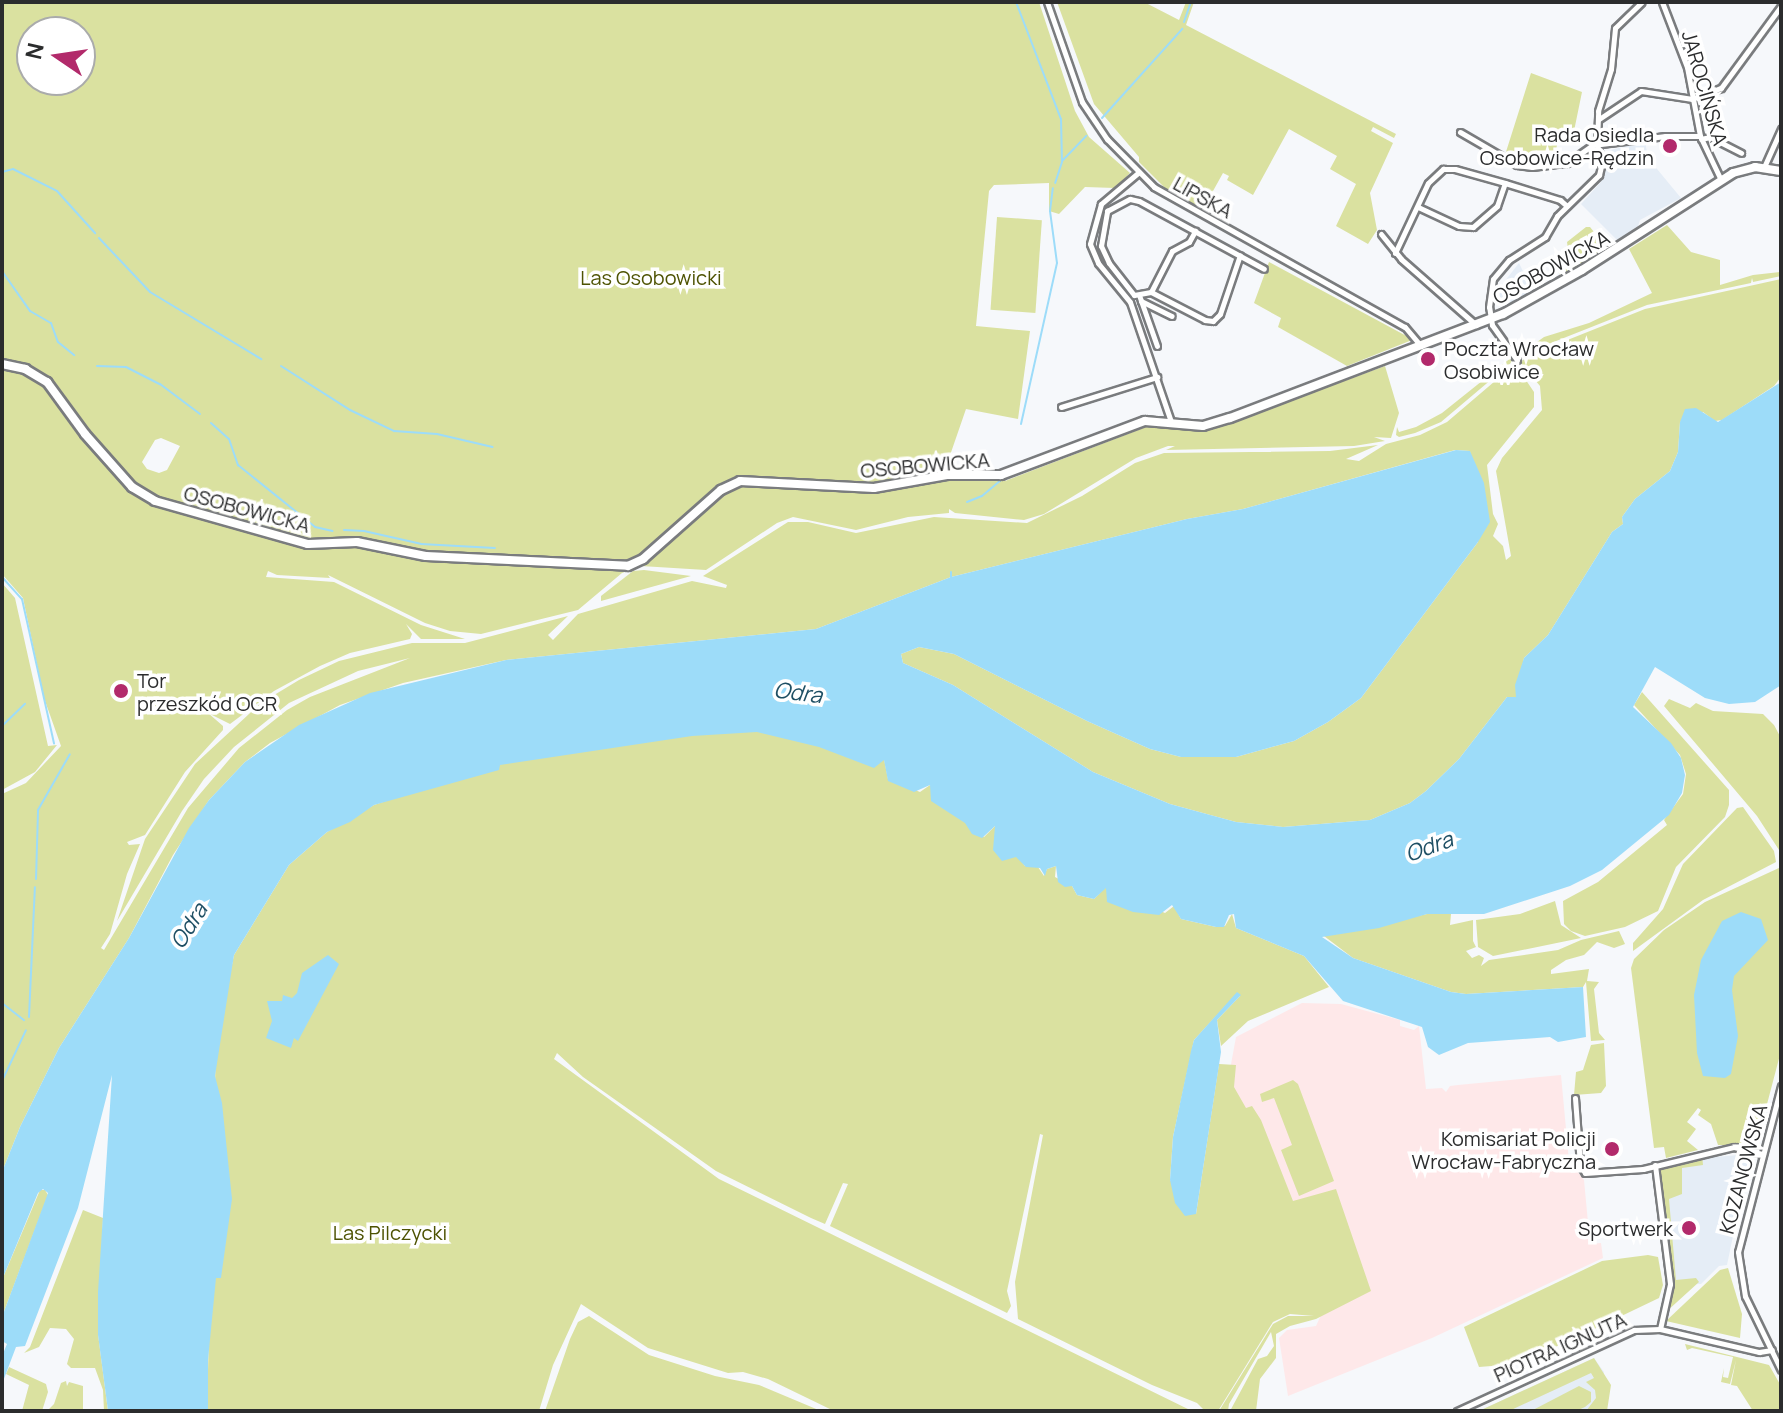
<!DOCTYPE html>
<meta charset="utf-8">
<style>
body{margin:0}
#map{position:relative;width:1783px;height:1413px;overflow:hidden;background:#f6f8fb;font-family:Manrope,sans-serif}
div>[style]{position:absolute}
.built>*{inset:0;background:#e5edf6}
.industrial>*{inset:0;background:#fee8e9}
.green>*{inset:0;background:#dae1a0;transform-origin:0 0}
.water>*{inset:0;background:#9ddcf9}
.stream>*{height:2px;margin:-1px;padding:0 1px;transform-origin:1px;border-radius:1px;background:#9ddcf9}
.roads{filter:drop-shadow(2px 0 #7a7c7e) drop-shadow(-2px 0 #7a7c7e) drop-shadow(0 2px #7a7c7e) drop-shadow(0 -2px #7a7c7e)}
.street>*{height:5px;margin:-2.5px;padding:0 2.5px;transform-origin:2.5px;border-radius:2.5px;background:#fff}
.secondary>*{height:8px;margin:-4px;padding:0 4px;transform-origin:4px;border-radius:4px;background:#fff}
.dots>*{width:22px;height:22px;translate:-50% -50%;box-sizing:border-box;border:4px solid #fff;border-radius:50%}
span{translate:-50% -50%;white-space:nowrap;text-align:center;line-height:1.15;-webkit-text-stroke:7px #fff;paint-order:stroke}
.street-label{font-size:20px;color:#2b2c2d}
.poi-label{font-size:20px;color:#2b2c2d}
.right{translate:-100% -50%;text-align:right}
.left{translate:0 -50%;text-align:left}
.park-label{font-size:20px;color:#4e5303}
.water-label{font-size:22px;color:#1e4f64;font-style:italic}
.frame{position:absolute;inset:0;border:4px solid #2b2c2d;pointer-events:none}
.north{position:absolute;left:16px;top:16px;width:80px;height:80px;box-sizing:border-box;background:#fff;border:2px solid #aaabab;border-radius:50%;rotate:283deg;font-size:22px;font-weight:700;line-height:32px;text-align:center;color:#2b2c2d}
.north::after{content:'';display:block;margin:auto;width:28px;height:36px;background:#b22a6b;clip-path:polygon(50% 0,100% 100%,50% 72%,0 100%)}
</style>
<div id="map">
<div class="built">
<i style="clip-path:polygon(1645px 141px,1648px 158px,1681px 198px,1640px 220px,1638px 226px,1617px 240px,1581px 204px,1601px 182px,1607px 151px)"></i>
<i style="clip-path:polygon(1519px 263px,1533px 292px,1505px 306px,1499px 301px,1501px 286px)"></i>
<i style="clip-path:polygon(1707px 1154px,1715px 1157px,1750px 1154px,1727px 1265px,1719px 1266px,1701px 1284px,1672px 1285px,1658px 1167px)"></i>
<i style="clip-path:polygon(1594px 1358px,1604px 1372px,1597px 1411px,1479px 1411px)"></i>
</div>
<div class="industrial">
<i style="clip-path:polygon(1302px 1003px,1341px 1004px,1400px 1020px,1400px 1026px,1414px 1030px,1419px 1026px,1426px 1089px,1442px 1088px,1446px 1092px,1450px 1086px,1458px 1085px,1561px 1075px,1569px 1161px,1584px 1180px,1590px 1244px,1601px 1243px,1603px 1258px,1432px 1338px,1288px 1396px,1279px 1338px,1287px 1330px,1316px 1326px,1328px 1300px,1227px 1086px,1236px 1037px)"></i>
</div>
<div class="green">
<i style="clip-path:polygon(evenodd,2px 2px,1039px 2px,1075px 111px,1089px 137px,1130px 173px,1115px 188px,1085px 187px,1059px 214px,1049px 211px,1049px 183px,994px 185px,989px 191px,976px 326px,1030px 331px,1018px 419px,966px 409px,947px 464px,951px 481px,1005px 481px,1146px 427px,1207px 431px,1385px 366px,1399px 413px,1391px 438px,1374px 437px,1385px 441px,1354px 446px,1166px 450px,1175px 446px,1168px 446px,1136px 458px,1044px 514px,1024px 520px,955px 513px,949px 509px,949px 513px,908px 517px,856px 530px,793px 517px,777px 523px,706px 570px,641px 566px,622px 573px,578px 610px,481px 634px,450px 631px,425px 623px,328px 575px,330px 578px,277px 575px,268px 571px,266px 577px,334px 582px,421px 625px,465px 639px,421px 639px,406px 624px,412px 634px,410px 639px,350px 653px,320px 666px,274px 691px,230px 724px,208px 713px,223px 726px,223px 730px,185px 772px,145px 835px,127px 842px,129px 845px,140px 844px,127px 874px,110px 934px,101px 948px,104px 950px,188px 808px,239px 748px,287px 710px,310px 697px,410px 658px,358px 671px,289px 703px,234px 747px,204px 779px,182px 811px,117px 921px,145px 839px,195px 764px,261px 703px,299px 680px,339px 661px,412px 643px,465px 643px,568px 616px,548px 635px,553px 640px,578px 614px,692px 581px,726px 588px,727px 585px,703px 576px,788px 522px,808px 522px,856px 533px,934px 517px,1027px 523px,1082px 496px,1135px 463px,1164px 453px,1330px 451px,1378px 445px,1346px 459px,1359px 461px,1386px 444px,1420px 435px,1447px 422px,1515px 364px,1534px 392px,1534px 407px,1487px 465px,1493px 514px,1498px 524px,1493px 536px,1503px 546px,1506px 560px,1511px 556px,1496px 471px,1502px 458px,1542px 410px,1540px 386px,1521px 363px,1525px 357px,1645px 309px,1781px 279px,1781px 377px,1774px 386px,1722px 420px,1715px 421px,1703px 412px,1680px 422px,1678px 452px,1670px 471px,1635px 499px,1622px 517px,1623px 524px,1612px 532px,1548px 635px,1524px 658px,1516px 697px,1507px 697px,1459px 759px,1426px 791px,1410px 803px,1370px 820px,1283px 827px,1236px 822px,1170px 804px,1093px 772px,953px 685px,903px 663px,901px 654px,919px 647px,954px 654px,1087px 721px,1150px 749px,1181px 757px,1236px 757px,1294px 741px,1328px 722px,1361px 698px,1478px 542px,1470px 451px,1455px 450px,1243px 509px,1187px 519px,951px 577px,816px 629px,506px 660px,403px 683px,340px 705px,270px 743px,245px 762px,209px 800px,173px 855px,129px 938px,59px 1048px,20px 1127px,2px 1172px,2px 794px,26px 783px,61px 746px,44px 698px,23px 598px,2px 574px,2px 2px,32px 32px,80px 32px,80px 80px,32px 80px,32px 32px,2px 2px,161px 438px,180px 446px,167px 470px,159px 473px,147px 469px,142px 462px,155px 440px,161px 438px)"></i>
<i style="clip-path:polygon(1057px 2px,1144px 2px,1179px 20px,1186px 2px,1194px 2px,1186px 25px,1396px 134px,1394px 138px,1373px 127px,1371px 131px,1393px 143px,1370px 193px,1377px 230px,1368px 244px,1336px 226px,1356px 184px,1330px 169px,1337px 156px,1289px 129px,1253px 195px,1227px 180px,1229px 176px,1223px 173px,1203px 209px,1165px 188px,1139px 162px,1139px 157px,1094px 104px)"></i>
<i style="clip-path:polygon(1531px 73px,1582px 92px,1574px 131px,1560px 132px,1553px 163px,1520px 164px,1505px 155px)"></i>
<i style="left:997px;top:217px;width:45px;height:93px;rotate:4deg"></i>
<i style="clip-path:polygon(1667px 225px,1691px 252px,1720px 260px,1720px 285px,1753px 275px,1781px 272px,1781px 276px,1753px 282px,1752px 278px,1751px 283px,1647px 305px,1518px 356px,1544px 337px,1589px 323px,1652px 293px,1629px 249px)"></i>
<i style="clip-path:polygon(1586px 227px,1590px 227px,1607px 248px,1561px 276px,1553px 263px,1568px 252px,1570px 256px,1575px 253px,1572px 247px,1568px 249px,1567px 242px)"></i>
<i style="clip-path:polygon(1269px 262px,1412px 339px,1412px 340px,1347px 366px,1278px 327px,1281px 318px,1254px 303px)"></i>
<i style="clip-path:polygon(1512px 357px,1512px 362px,1441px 422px,1415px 433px,1399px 437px,1396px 435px,1397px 427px,1399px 432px,1416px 427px,1442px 413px)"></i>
<i style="clip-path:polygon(644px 570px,691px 576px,601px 601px,601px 596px,633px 571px)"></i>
<i style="clip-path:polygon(2px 583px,15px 598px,48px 746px,57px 745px,35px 772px,2px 790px)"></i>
<i style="clip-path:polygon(1642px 692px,1729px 790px,1729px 805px,1725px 817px,1676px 867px,1658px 911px,1625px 927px,1585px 936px,1571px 931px,1564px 924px,1563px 901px,1598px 882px,1667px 825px,1664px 820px,1683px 794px,1686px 774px,1680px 755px,1634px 705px)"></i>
<i style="clip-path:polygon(1669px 699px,1690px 708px,1696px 703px,1713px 711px,1763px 714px,1774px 725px,1781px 738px,1781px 853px,1757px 816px,1664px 706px)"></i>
<i style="clip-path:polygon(757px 730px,808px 742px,874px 767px,884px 759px,888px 779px,920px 792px,930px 785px,984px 837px,995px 826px,1025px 866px,1038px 867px,1044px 876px,1047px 869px,1056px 866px,1055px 877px,1072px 886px,1077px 895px,1094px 899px,1106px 887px,1165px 913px,1174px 906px,1181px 919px,1216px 927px,1225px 926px,1232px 914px,1236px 928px,1304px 956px,1329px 987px,1248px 1021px,1221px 1046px,1217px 1020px,1240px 996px,1237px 993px,1194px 1040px,1173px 1137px,1170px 1180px,1196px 1214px,1219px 1064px,1236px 1065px,1234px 1087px,1246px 1108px,1252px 1106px,1261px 1120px,1293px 1201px,1336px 1189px,1371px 1291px,1316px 1319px,1290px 1326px,1276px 1334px,1276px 1358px,1260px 1379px,1256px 1411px,1230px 1411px,1258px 1359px,1267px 1356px,1274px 1346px,1271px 1332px,1229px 1404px,1228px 1411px,1219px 1411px,1273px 1324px,1288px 1316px,1314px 1316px,1290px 1314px,1273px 1322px,1218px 1411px,1205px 1411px,1197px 1403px,1152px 1385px,1018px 1319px,1015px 1282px,1043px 1135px,1040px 1134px,1007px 1291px,1011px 1306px,1007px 1313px,830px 1226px,848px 1184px,843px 1183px,825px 1224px,811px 1218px,716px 1171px,583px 1077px,557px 1053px,554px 1059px,569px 1070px,719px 1179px,1192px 1411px,834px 1411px,768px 1379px,743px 1372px,728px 1373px,648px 1348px,581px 1304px,553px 1365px,539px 1411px,207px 1411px,216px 1042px,234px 955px,289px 865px,327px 832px,374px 805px,505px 761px,662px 736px)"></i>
<i style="clip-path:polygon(1743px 807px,1774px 851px,1776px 862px,1703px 900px,1633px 951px,1633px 943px,1663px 909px,1683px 864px,1737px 808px)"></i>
<i style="clip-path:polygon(1781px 867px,1781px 1051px,1756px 1146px,1718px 1145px,1711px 1124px,1698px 1115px,1701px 1110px,1698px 1108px,1687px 1122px,1696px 1129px,1687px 1141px,1698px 1150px,1666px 1158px,1664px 1147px,1654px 1148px,1631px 968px,1634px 959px,1664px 930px,1705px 902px)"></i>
<i style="clip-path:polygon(1555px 901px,1561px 925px,1581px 938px,1493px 956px,1478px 947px,1476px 920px,1520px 914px)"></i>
<i style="clip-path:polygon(1427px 914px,1451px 914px,1450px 925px,1473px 920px,1473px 941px,1476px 947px,1466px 951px,1472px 958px,1479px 955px,1484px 958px,1481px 966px,1489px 960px,1558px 950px,1581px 940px,1619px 931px,1625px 944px,1614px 948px,1597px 942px,1584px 955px,1566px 960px,1551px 970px,1551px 974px,1589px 969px,1587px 981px,1599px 982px,1594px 989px,1599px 1033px,1605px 1040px,1591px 1041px,1586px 982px,1583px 987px,1466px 994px,1451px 992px,1353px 958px,1324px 936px)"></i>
<i style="clip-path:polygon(1604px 1043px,1606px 1086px,1601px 1093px,1574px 1095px,1576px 1072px,1583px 1070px,1591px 1045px)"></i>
<i style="clip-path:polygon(1293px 1080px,1298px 1084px,1334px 1181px,1299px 1196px,1281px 1150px,1292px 1145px,1274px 1098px,1262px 1102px,1260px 1094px)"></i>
<i style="clip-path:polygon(1702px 1155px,1703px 1165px,1682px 1168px,1682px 1194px,1669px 1199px,1676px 1280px,1696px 1278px,1699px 1282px,1666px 1312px,1673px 1282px,1658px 1170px)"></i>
<i style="clip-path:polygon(40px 1190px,45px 1190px,48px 1195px,2px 1317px,2px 1280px)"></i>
<i style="clip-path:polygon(83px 1210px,103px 1218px,98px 1334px,108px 1411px,104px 1411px,103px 1390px,95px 1368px,71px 1368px,67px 1364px,74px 1339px,66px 1329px,50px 1328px,39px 1347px,24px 1353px,30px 1347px)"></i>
<i style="clip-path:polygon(1648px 1255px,1658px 1257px,1663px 1285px,1659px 1298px,1563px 1344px,1504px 1365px,1479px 1367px,1464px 1327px,1602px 1261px)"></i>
<i style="clip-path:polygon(1728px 1268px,1742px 1314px,1740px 1338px,1666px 1321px,1720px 1270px)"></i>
<i style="clip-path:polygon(589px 1316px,649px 1355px,715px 1376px,759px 1385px,821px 1411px,545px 1411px,570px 1339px,578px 1322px)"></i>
<i style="clip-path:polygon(1685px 1344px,1769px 1365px,1781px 1386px,1781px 1411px,1753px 1411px,1737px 1386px,1731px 1385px,1736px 1360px,1730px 1384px,1721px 1382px,1724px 1368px,1723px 1377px,1728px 1378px,1733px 1357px,1692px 1348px,1687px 1350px)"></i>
<i style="clip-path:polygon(1594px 1358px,1611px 1385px,1607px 1411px,1586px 1411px,1596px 1398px,1595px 1390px,1586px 1382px,1594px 1378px,1591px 1373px,1509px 1411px,1479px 1411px)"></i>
<i style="clip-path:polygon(9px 1367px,46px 1384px,48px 1392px,42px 1411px,22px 1411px,29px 1385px,6px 1374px)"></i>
<i style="clip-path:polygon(66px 1381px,67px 1386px,69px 1382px,83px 1386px,83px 1411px,47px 1411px,54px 1404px,61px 1383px)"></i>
<i style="clip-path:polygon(1579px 1386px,1591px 1392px,1591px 1402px,1585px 1407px,1576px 1411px,1531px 1411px)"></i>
</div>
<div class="water">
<i style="clip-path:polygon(1781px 382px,1781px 685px,1755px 702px,1729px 704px,1705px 698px,1655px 667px,1633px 707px,1671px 743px,1681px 758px,1685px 775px,1682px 793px,1669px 815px,1602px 870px,1570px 886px,1484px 914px,1427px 914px,1379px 928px,1322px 937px,1353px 958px,1451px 992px,1466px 994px,1583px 987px,1586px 1037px,1558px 1042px,1550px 1037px,1468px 1043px,1439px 1055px,1428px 1047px,1422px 1027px,1343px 1001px,1304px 956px,1236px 928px,1234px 914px,1229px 915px,1224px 927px,1216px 927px,1181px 919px,1172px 905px,1159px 915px,1133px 912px,1107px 902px,1106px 888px,1094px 899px,1077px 895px,1072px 886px,1065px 887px,1058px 882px,1056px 866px,1047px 869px,1045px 876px,1040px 868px,1026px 867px,1016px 857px,1002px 861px,993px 850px,995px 826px,982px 838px,972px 834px,965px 823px,931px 801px,930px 785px,914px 792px,888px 781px,884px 760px,874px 768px,819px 747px,757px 732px,692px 736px,500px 765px,499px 770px,374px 805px,350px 822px,327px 832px,289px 865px,234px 955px,215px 1076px,222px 1103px,232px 1199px,221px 1278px,216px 1278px,208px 1360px,208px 1411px,108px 1411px,98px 1335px,98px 1292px,112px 1075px,78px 1208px,25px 1346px,16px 1347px,2px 1384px,2px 1356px,7px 1344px,2px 1341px,2px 1317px,48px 1193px,43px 1189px,38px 1193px,2px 1280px,2px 1172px,20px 1127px,59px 1048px,129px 938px,189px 828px,209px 800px,245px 762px,299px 725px,370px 693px,506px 660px,816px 629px,951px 577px,1187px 519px,1243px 509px,1456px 450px,1470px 451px,1484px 483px,1490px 522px,1478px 542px,1361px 698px,1328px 722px,1294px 741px,1236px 757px,1181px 757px,1150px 749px,1087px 721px,954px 654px,919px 647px,901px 654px,903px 663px,953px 685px,1093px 772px,1170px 804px,1236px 822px,1283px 827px,1370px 820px,1410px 803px,1426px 791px,1459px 759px,1507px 697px,1516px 697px,1515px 685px,1524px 658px,1548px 635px,1612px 532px,1623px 524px,1622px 517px,1635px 499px,1670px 471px,1678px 452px,1680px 422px,1685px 409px,1696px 408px,1718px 422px)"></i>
<i style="clip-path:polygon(1741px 912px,1761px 919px,1768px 940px,1734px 976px,1732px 990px,1738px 1036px,1731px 1074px,1725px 1078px,1703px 1076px,1697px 1053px,1694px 995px,1701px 960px,1722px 921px)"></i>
<i style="clip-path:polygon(328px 955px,339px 964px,298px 1041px,294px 1038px,291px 1048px,266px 1038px,272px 1021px,267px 1001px,282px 1001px,283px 995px,292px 998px,297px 993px,302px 973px)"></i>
<i style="clip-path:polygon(1237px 992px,1241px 995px,1217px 1020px,1221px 1052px,1196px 1214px,1185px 1216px,1175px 1203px,1170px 1180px,1173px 1137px,1191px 1051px,1194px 1040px)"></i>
</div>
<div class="stream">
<i style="left:1016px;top:2px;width:125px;rotate:69deg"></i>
<i style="left:1061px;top:119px;width:43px;rotate:88.7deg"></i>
<i style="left:1062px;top:162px;width:22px;rotate:108deg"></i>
<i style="left:1184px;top:22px;width:21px;rotate:-71deg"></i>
<i style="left:1102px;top:118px;width:120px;rotate:-48deg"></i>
<i style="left:1062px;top:161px;width:35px;rotate:-46deg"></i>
<i style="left:2px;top:172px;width:11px;rotate:-15deg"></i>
<i style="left:13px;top:169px;width:49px;rotate:26.6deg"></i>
<i style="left:57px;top:191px;width:57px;rotate:47.9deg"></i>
<i style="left:99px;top:238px;width:74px;rotate:46.6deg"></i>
<i style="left:150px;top:292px;width:130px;rotate:31.1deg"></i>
<i style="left:2px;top:271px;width:49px;rotate:55deg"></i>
<i style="left:30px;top:311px;width:24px;rotate:30deg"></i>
<i style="left:51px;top:323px;width:20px;rotate:70deg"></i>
<i style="left:58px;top:342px;width:21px;rotate:39deg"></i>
<i style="left:97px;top:366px;width:29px;rotate:2deg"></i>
<i style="left:126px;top:367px;width:38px;rotate:27deg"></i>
<i style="left:160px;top:384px;width:50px;rotate:36.9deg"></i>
<i style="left:281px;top:366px;width:82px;rotate:32.5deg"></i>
<i style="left:350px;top:410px;width:49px;rotate:25.5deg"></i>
<i style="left:394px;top:431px;width:43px;rotate:4deg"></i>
<i style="left:437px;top:434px;width:57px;rotate:13.1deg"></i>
<i style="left:211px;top:423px;width:24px;rotate:42deg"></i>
<i style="left:229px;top:439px;width:28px;rotate:71deg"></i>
<i style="left:238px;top:465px;width:99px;rotate:38.8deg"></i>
<i style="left:315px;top:527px;width:18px;rotate:13deg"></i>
<i style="left:1021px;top:424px;width:165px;rotate:-77.4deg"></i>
<i style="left:1057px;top:263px;width:52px;rotate:-97.7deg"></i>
<i style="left:1050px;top:211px;width:23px;rotate:-83deg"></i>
<i style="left:967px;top:502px;width:16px;rotate:-22deg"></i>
<i style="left:982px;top:496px;width:26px;rotate:-40deg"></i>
<i style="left:344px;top:530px;width:20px;rotate:3deg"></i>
<i style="left:364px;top:531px;width:58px;rotate:12.8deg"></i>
<i style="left:421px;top:544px;width:74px;rotate:3.1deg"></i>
<i style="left:2px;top:577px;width:30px;rotate:48deg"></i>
<i style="left:22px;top:599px;width:148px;rotate:77.5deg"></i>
<i style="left:951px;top:577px;width:5px;rotate:-90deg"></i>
<i style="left:2px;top:726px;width:32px;rotate:-44deg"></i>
<i style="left:36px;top:879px;width:69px;rotate:-88.3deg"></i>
<i style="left:38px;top:810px;width:64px;rotate:-60.3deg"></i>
<i style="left:2px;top:1003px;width:28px;rotate:38deg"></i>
<i style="left:29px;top:1017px;width:130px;rotate:-87.4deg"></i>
<i style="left:2px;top:1081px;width:56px;rotate:-64.8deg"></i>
</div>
<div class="roads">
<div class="street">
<i style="left:1047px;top:2px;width:106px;rotate:70.7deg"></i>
<i style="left:1082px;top:102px;width:45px;rotate:56deg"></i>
<i style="left:1107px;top:139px;width:67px;rotate:45.6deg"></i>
<i style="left:1154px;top:187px;width:287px;rotate:29.2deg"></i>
<i style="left:1405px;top:327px;width:25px;rotate:50deg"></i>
<i style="left:1662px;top:2px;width:70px;rotate:69deg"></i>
<i style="left:1687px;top:67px;width:70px;rotate:79.3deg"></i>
<i style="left:1700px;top:136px;width:49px;rotate:64.5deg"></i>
<i style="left:1599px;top:119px;width:50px;rotate:-33.7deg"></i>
<i style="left:1641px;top:91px;width:52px;rotate:8.9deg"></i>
<i style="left:1692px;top:99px;width:31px;rotate:-21deg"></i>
<i style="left:1721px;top:88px;width:102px;rotate:-53.8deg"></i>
<i style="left:1460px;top:132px;width:66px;rotate:30.1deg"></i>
<i style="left:1517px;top:165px;width:15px;rotate:8deg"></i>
<i style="left:1532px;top:167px;width:35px;rotate:-7deg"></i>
<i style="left:1567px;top:163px;width:32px;rotate:-35deg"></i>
<i style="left:1593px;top:145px;width:73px;rotate:-7.1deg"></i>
<i style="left:1665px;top:136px;width:35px"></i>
<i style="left:1701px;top:139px;width:9px;rotate:-13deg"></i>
<i style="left:1710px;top:137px;width:35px;rotate:27deg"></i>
<i style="left:1764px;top:167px;width:42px;rotate:-65.9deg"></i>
<i style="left:1139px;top:172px;width:50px;rotate:139.9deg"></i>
<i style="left:1101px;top:204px;width:41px;rotate:105.4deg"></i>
<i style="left:1090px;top:244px;width:21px;rotate:67deg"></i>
<i style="left:1098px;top:263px;width:50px;rotate:50.6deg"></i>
<i style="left:1130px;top:302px;width:127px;rotate:71.1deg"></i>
<i style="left:1418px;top:207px;width:45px;rotate:24.9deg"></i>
<i style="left:1459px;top:226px;width:14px;rotate:4deg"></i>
<i style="left:1473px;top:227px;width:32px;rotate:-41deg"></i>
<i style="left:1497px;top:206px;width:24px;rotate:-71deg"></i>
<i style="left:1381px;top:234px;width:32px;rotate:51deg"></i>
<i style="left:1401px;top:259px;width:100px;rotate:41.3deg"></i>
<i style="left:1395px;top:253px;width:77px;rotate:-64.8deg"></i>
<i style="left:1428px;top:183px;width:21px;rotate:-43deg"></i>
<i style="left:1443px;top:169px;width:12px"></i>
<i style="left:1455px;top:169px;width:52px;rotate:15.6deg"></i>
<i style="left:1505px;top:183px;width:58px;rotate:17.2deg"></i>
<i style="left:1560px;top:200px;width:9px;rotate:41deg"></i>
<i style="left:1151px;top:292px;width:46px;rotate:-62.9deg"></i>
<i style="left:1172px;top:251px;width:19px;rotate:-28deg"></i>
<i style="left:1189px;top:242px;width:13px;rotate:-61deg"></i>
<i style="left:1134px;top:295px;width:41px;rotate:-128deg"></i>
<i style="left:1109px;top:263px;width:19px;rotate:-115deg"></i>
<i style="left:1101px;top:246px;width:36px;rotate:-80deg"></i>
<i style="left:1107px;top:211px;width:26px;rotate:-28deg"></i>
<i style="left:1130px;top:199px;width:9px;rotate:13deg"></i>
<i style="left:1139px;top:201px;width:142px;rotate:28.5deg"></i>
<i style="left:1134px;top:295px;width:17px;rotate:-10deg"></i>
<i style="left:1151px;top:292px;width:61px;rotate:27.4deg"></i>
<i style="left:1205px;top:320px;width:8px;rotate:7deg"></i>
<i style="left:1213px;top:321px;width:10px;rotate:-45deg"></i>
<i style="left:1220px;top:314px;width:62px;rotate:-71.3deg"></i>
<i style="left:1139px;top:295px;width:54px;rotate:70.6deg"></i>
<i style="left:1141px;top:301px;width:34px;rotate:26deg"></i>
<i style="left:1517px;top:360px;width:43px;rotate:-125.5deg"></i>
<i style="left:1492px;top:325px;width:18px;rotate:-99deg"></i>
<i style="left:1489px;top:307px;width:28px;rotate:-82deg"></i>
<i style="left:1493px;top:279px;width:25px;rotate:-50deg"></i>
<i style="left:1509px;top:260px;width:43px;rotate:-32.6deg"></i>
<i style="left:1545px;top:237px;width:24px;rotate:-60deg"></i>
<i style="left:1557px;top:216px;width:59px;rotate:-44.3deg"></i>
<i style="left:1599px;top:175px;width:13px;rotate:-77deg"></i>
<i style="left:1602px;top:162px;width:18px;rotate:-106deg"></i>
<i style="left:1597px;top:145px;width:34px;rotate:-88deg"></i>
<i style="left:1598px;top:111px;width:44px;rotate:-72.8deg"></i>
<i style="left:1611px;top:69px;width:41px;rotate:-84.4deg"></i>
<i style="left:1615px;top:28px;width:37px;rotate:-44deg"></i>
<i style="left:1061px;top:407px;width:101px;rotate:-17.4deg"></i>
<i style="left:1781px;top:1086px;width:171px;rotate:104.5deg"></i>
<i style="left:1738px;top:1252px;width:45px;rotate:81deg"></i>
<i style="left:1745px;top:1296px;width:82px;rotate:64.1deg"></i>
<i style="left:1575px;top:1098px;width:67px;rotate:85.7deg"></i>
<i style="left:1580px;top:1165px;width:9px;rotate:58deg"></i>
<i style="left:1585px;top:1173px;width:58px;rotate:-3.9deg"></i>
<i style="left:1643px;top:1169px;width:94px;rotate:-13.6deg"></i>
<i style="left:1734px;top:1147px;width:30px;rotate:14deg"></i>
<i style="left:1655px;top:1165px;width:120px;rotate:82.8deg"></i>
<i style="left:1670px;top:1284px;width:46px;rotate:102.5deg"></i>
<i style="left:1457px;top:1411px;width:195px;rotate:-24.6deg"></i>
<i style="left:1634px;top:1330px;width:26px;rotate:-2deg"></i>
<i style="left:1660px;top:1329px;width:102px;rotate:13.1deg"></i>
<i style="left:1759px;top:1352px;width:13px;rotate:-9deg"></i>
</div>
<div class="secondary">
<i style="left:2px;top:364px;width:24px;rotate:12deg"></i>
<i style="left:25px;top:369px;width:26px;rotate:31deg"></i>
<i style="left:47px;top:382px;width:64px;rotate:53.8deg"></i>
<i style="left:85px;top:434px;width:71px;rotate:48.4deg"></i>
<i style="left:132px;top:487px;width:27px;rotate:31deg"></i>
<i style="left:155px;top:501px;width:159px;rotate:15.7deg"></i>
<i style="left:308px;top:544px;width:49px;rotate:-2.3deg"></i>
<i style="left:357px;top:542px;width:70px;rotate:11.5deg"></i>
<i style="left:426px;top:556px;width:202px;rotate:2.8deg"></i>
<i style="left:628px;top:566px;width:17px;rotate:-25deg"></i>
<i style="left:643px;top:559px;width:104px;rotate:-41.5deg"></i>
<i style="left:721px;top:490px;width:21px;rotate:-25deg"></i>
<i style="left:740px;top:481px;width:134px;rotate:3deg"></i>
<i style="left:874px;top:488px;width:74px;rotate:-10.1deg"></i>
<i style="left:947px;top:475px;width:54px"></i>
<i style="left:1001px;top:475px;width:154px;rotate:-20.6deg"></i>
<i style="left:1145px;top:421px;width:58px;rotate:4.9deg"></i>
<i style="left:1203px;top:426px;width:28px;rotate:-17deg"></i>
<i style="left:1230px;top:418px;width:292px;rotate:-20.9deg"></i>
<i style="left:1503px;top:314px;width:90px;rotate:-29.1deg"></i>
<i style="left:1582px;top:270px;width:179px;rotate:-32.7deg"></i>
<i style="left:1733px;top:173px;width:23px;rotate:-15deg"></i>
<i style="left:1755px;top:167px;width:26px;rotate:9deg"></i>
</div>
</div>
<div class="dots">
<i style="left:1670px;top:146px;background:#b22a6b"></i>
<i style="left:1428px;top:359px;background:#b22a6b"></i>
<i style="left:121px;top:691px;background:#b22a6b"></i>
<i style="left:1612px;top:1149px;background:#b22a6b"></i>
<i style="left:1689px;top:1228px;background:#b22a6b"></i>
</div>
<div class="street-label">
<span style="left:1705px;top:88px;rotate:74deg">JAROCIŃSKA</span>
<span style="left:1203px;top:197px;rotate:29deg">LIPSKA</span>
<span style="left:1551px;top:267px;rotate:-29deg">OSOBOWICKA</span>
<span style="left:925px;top:465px;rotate:-5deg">OSOBOWICKA</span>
<span style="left:247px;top:509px;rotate:15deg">OSOBOWICKA</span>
<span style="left:1743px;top:1169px;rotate:-75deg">KOZANOWSKA</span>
<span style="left:1560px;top:1347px;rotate:-24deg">PIOTRA IGNUTA</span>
</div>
<div class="poi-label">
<span class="right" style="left:1654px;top:146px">Rada Osiedla<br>Osobowice-Rędzin</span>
<span class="left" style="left:1444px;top:360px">Poczta Wrocław<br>Osobiwice</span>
<span class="left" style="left:137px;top:692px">Tor<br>przeszkód OCR</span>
<span class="right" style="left:1596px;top:1150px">Komisariat Policji<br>Wrocław-Fabryczna</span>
<span class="right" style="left:1673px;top:1228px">Sportwerk</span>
</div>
<div class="park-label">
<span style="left:651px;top:277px">Las Osobowicki</span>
<span style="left:390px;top:1232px">Las Pilczycki</span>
</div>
<div class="water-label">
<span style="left:798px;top:693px;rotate:7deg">Odra</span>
<span style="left:1429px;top:847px;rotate:-20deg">Odra</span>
<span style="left:189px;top:926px;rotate:-58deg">Odra</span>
</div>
<div class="frame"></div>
<div class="north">N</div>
</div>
